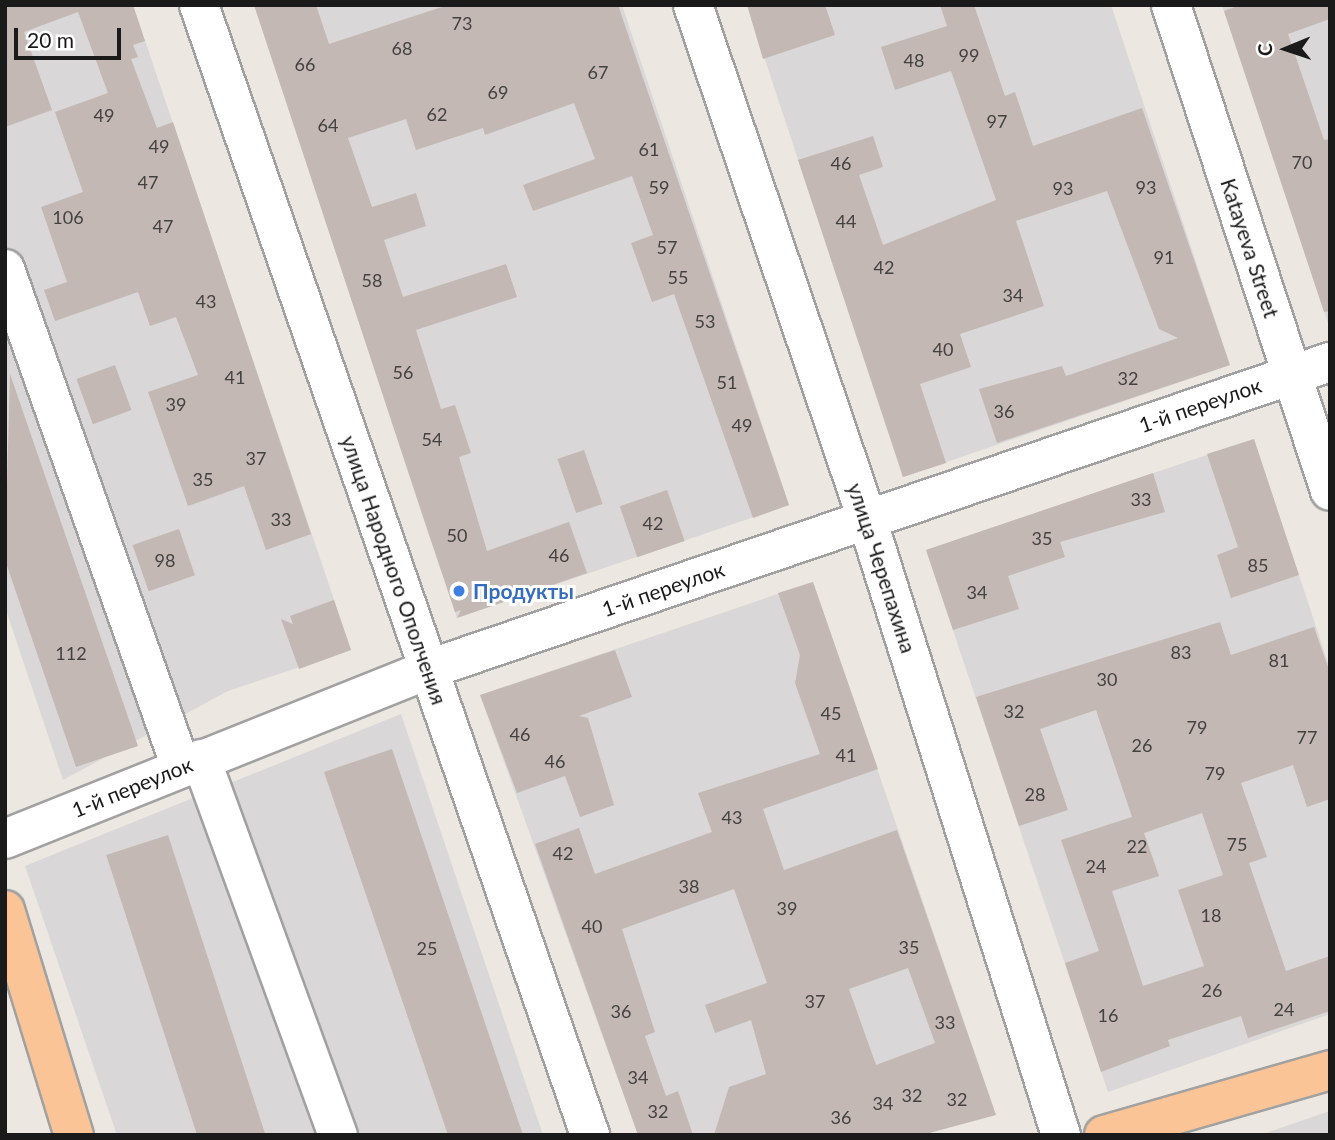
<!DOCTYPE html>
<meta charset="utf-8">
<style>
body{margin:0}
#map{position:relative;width:1335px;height:1140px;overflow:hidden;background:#ece7e0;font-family:Lato,sans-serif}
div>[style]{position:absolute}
.residential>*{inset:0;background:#d9d7d7}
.building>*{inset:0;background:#c3b8b3;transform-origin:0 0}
.roads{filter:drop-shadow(2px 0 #a1a1a1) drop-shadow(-2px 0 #a1a1a1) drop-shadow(0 2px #a1a1a1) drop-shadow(0 -2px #a1a1a1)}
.minor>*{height:38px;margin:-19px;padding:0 19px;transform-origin:19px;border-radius:19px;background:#fff}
.major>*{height:38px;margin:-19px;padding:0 19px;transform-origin:19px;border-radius:19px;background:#fac497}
.dots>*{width:19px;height:19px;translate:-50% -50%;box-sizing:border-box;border:4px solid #fff;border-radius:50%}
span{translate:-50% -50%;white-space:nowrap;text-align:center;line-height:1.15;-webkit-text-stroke:6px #fff;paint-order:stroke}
.number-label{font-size:18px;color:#444240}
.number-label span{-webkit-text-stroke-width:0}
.street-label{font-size:21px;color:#1a1a1a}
.shop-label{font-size:21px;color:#366cbe;font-weight:700}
.left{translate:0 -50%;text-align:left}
.frame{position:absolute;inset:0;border:7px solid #1a1a1a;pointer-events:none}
.north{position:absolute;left:1251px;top:14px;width:70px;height:70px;-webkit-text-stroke:5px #fff;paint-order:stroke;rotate:268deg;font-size:19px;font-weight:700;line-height:28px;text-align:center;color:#1a1a1a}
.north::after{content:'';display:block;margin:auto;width:24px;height:32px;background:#1a1a1a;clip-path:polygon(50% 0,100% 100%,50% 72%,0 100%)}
.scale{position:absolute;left:14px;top:28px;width:107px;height:32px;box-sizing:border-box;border:4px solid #1a1a1a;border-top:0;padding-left:9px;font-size:21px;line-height:24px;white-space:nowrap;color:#1a1a1a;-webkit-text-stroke:5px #fff;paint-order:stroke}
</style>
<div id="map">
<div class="residential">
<i style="clip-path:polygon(5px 5px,133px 5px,351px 650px,228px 691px,63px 780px,5px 607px)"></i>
<i style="clip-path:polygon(254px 5px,622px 5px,789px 505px,457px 618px)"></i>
<i style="clip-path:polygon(747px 5px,1111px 5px,1230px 365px,903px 477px)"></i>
<i style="clip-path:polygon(1222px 5px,1330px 5px,1330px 329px)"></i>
<i style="clip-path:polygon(1254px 439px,1330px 669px,1330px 1014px,1108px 1092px,926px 550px)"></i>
<i style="clip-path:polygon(813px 582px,994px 1109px,921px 1135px,638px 1135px,480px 695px)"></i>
<i style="clip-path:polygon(401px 714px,543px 1135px,117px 1135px,25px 866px)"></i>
<i style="clip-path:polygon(1330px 1111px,1330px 1135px,1260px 1135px)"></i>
</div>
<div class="building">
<i style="clip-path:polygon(5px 5px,133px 5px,145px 41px,133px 45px,138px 57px,131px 59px,157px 128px,173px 122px,311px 534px,266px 550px,244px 486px,188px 506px,148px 392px,198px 375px,176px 317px,150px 326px,138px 292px,55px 321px,44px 290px,67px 282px,41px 207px,83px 192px,55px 112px,108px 93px,78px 12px,24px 32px,52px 110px,5px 127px)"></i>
<i style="clip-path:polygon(254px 5px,316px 5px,329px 44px,448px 5px,618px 5px,789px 505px,753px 518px,674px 294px,652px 302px,631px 243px,653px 235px,632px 176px,533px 211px,523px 185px,595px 159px,574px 103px,485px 135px,483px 128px,416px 150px,406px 119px,348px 138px,372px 207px,416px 193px,426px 226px,384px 240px,403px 297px,506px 264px,517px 297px,416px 330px,441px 409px,455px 405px,471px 453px,459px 457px,487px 551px,569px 522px,587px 573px,457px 618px,461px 610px,455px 612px,425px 523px)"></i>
<i style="clip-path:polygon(747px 5px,825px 5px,835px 35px,763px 59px)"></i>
<i style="clip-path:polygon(940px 5px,974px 5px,1005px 96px,1015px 92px,1033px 146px,1142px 108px,1230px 365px,997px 443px,979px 389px,1062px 366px,1066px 376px,1178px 338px,1159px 329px,1107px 191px,1016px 221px,1044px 306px,960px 334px,971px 367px,920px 384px,946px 463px,903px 477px,798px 160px,873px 136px,883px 167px,859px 175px,883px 245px,996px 200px,951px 71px,895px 90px,881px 47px,947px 26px)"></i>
<i style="clip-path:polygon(1240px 5px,1330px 5px,1330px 19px,1288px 34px,1324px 140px,1330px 139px,1330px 311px,1324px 312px,1224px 11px)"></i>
<i style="left:115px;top:365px;width:48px;height:41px;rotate:70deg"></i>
<i style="clip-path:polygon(10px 374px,138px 746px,76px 767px,5px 560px)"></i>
<i style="clip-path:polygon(1254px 439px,1299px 575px,1231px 598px,1217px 555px,1238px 547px,1207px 454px)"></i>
<i style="left:584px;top:450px;width:57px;height:28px;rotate:71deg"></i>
<i style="clip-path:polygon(1153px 473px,1165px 512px,1060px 542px,1065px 557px,1008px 576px,1019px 609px,953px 630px,926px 550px)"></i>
<i style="left:667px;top:490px;width:54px;height:50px;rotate:71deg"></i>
<i style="left:179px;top:529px;width:49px;height:49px;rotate:71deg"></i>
<i style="clip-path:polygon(evenodd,813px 582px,878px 769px,763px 809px,784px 870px,897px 830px,996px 1115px,922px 1135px,714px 1135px,729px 1087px,766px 1074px,751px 1020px,715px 1033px,705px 1005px,767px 983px,734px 889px,622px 929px,655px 1032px,645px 1036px,666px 1096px,678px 1091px,693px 1135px,638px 1135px,535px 844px,579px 828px,595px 874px,712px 832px,698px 793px,820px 754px,795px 683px,800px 655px,778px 593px,813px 582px,908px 968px,935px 1043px,876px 1065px,849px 989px,908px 968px)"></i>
<i style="clip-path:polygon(334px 600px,351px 650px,299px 669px,281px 619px,293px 624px,290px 616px)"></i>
<i style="clip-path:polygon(evenodd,1220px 622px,1231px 655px,1314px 627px,1330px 673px,1330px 799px,1307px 807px,1293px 765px,1241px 783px,1267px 857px,1249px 863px,1286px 971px,1330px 956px,1330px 1011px,1248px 1038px,1241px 1016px,1168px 1040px,1170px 1046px,1101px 1072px,1065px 963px,1099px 951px,1061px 840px,1132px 817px,1096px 710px,1040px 729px,1068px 810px,1019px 826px,976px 697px,1220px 622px,1202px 813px,1223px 875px,1178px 890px,1204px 966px,1143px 986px,1112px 891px,1159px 876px,1144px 833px,1202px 813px)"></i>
<i style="clip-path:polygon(615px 650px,632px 697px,579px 716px,588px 718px,614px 805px,580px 817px,565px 776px,517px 793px,480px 695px)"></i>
<i style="clip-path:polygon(392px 749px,523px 1135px,448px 1135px,391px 968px,324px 772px)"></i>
<i style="left:168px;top:835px;width:316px;height:65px;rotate:72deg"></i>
</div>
<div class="roads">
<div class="minor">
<i style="left:199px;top:5px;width:1196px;rotate:70.91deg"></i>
<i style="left:693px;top:5px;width:543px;rotate:71.3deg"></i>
<i style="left:867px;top:519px;width:646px;rotate:72.52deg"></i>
<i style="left:1171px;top:5px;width:511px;rotate:71.88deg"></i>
<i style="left:5px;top:269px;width:528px;rotate:70.54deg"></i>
<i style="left:201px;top:759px;width:400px;rotate:70deg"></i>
<i style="left:5px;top:839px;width:457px;rotate:-21.8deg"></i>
<i style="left:429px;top:669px;width:952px;rotate:-18.82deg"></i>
</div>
<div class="major">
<i style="left:5px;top:910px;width:235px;rotate:73deg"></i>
<i style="left:1104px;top:1135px;width:235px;rotate:-16deg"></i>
</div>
</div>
<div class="dots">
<i style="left:459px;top:591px;background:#3f7fe0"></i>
</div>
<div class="number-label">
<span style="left:462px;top:23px">73</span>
<span style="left:402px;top:48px">68</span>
<span style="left:969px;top:55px">99</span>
<span style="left:914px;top:60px">48</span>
<span style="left:305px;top:64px">66</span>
<span style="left:598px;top:72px">67</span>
<span style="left:498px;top:92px">69</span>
<span style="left:437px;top:114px">62</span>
<span style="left:104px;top:115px">49</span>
<span style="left:997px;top:121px">97</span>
<span style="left:328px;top:125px">64</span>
<span style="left:159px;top:146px">49</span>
<span style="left:649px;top:149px">61</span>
<span style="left:1302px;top:162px">70</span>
<span style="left:841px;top:163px">46</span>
<span style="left:148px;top:182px">47</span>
<span style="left:659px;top:187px">59</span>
<span style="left:1146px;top:187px">93</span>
<span style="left:1063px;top:188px">93</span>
<span style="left:68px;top:217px">106</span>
<span style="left:846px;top:221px">44</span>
<span style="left:163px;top:226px">47</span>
<span style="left:667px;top:247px">57</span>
<span style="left:1164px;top:257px">91</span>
<span style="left:884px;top:267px">42</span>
<span style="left:678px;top:277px">55</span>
<span style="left:372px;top:280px">58</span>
<span style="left:1013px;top:295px">34</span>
<span style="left:206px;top:301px">43</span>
<span style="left:705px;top:321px">53</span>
<span style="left:943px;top:349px">40</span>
<span style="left:403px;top:372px">56</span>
<span style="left:235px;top:377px">41</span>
<span style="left:1128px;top:378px">32</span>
<span style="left:727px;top:382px">51</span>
<span style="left:176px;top:404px">39</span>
<span style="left:1004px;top:411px">36</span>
<span style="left:742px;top:425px">49</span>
<span style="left:432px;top:439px">54</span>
<span style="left:256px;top:458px">37</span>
<span style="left:203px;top:479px">35</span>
<span style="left:1141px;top:499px">33</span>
<span style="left:281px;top:519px">33</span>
<span style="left:653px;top:523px">42</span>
<span style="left:457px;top:535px">50</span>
<span style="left:1042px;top:538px">35</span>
<span style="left:559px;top:555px">46</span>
<span style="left:165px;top:560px">98</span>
<span style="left:1258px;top:565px">85</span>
<span style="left:977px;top:592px">34</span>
<span style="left:1181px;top:652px">83</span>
<span style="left:71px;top:653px">112</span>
<span style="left:1279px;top:660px">81</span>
<span style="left:1107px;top:679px">30</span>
<span style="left:1014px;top:711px">32</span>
<span style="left:831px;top:713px">45</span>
<span style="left:1197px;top:727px">79</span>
<span style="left:520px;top:734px">46</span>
<span style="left:1307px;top:737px">77</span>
<span style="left:1142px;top:745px">26</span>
<span style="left:846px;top:755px">41</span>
<span style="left:555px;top:761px">46</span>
<span style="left:1215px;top:773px">79</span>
<span style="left:1035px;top:794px">28</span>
<span style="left:732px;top:817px">43</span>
<span style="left:1237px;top:844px">75</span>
<span style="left:1137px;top:846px">22</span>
<span style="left:563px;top:853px">42</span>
<span style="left:1096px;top:866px">24</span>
<span style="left:689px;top:886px">38</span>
<span style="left:787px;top:908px">39</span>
<span style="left:1211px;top:915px">18</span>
<span style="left:592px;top:926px">40</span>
<span style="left:909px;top:947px">35</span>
<span style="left:427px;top:948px">25</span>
<span style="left:1212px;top:990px">26</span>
<span style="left:815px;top:1001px">37</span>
<span style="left:1284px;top:1009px">24</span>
<span style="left:621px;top:1011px">36</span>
<span style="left:1108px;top:1015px">16</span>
<span style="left:945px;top:1022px">33</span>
<span style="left:638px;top:1077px">34</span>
<span style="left:912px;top:1095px">32</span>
<span style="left:957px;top:1099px">32</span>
<span style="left:883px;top:1103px">34</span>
<span style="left:658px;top:1111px">32</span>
<span style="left:841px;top:1117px">36</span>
</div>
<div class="street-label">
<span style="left:1250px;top:248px;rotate:72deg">Katayeva Street</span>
<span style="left:1200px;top:405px;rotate:-19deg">1-й переулок</span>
<span style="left:882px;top:568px;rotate:72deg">улица Черепахина</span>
<span style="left:394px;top:570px;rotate:71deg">улица Народного Ополчения</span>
<span style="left:663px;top:589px;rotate:-19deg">1-й переулок</span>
<span style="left:132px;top:787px;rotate:-22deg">1-й переулок</span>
</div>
<div class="shop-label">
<span class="left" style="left:473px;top:591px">Продукты</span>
</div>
<div class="frame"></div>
<div class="north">С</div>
<div class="scale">20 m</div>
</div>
